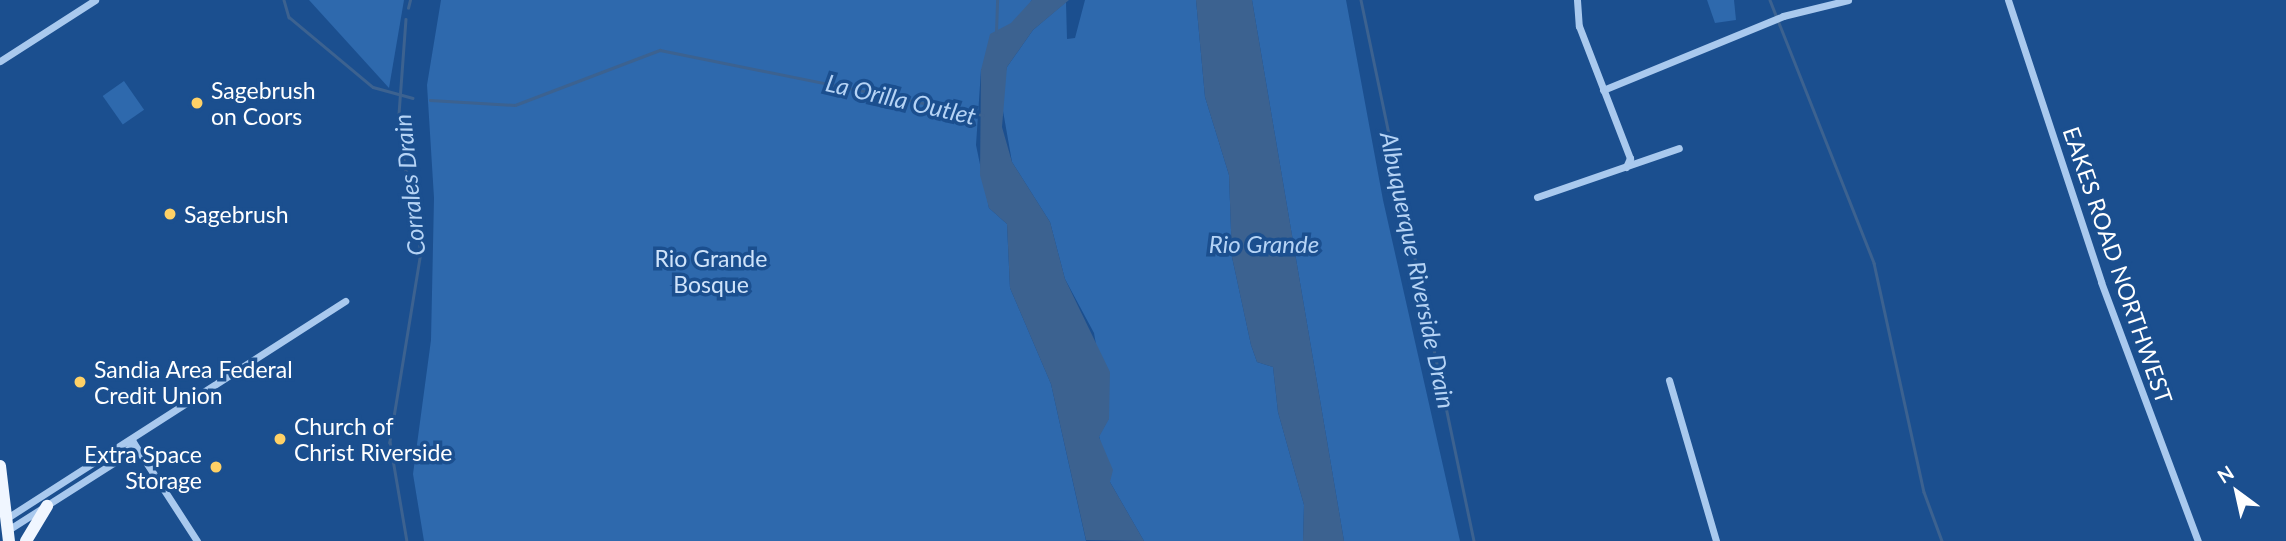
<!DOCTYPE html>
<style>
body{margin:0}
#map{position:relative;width:2286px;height:541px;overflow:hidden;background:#1b4f8f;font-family:Lato,sans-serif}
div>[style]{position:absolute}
.green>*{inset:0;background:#2e69ad;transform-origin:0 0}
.water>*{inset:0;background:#3c6290}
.stream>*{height:2.5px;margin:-1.25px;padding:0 1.25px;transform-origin:1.25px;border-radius:1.25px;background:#3c6290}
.street>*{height:7px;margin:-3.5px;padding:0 3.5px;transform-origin:3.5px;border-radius:3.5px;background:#a9c9ee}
.primary>*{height:12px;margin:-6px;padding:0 6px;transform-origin:6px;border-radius:6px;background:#f0f6ff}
.dots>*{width:19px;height:19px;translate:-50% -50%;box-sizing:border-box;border:4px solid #1b4f8f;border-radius:50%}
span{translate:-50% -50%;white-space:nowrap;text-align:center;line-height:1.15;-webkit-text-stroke:7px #1b4f8f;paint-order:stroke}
.poi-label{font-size:23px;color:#fff}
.left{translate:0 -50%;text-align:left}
.right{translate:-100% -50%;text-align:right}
.park-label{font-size:23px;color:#cfe3fa}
.street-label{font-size:23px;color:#fff}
.water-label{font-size:24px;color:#b5d3f5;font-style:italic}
.north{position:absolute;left:2202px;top:457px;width:70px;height:70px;-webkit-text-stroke:5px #1b4f8f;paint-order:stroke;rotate:327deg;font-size:19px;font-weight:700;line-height:28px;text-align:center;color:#fff}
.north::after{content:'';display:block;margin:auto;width:24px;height:32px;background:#fff;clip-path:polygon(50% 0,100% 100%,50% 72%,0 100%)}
</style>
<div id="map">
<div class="green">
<i style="clip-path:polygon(309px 0,404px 0,389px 88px)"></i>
<i style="clip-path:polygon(441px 0,1032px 0,981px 70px,976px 145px,989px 208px,1007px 224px,1010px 288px,1051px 384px,1086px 541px,424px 541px,413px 474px,431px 340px,434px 198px,427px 85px)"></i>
<i style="clip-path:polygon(1085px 0,1196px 0,1205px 97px,1229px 175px,1232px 257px,1251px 345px,1257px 362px,1273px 367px,1278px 412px,1304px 505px,1303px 541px,1144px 541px,1110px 482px,1099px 436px,1109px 418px,1094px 333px,1065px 279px,1050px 222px,1012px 162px,1000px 94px,1007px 67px,1033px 30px,1066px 2px,1067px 39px,1075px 38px)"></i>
<i style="clip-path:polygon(1252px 0,1346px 0,1383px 200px,1460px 541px,1344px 541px)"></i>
<i style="clip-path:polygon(1707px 0,1734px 0,1736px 20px,1715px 23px)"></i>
<i style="left:124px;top:81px;width:35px;height:26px;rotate:55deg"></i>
</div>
<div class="water">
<i style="clip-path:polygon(1032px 0,1069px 0,1033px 30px,1007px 67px,1002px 127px,1012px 162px,1050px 222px,1065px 279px,1110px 372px,1109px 419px,1099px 437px,1113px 470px,1110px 482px,1144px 541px,1086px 540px,1051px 384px,1010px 288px,1007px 224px,989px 208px,980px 175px,981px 70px,990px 34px,1011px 23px)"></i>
<i style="clip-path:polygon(1196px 0,1252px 0,1344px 541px,1303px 541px,1304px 505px,1278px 412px,1273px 367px,1257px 362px,1251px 345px,1232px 257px,1229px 175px,1205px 97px)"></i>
</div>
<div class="stream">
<i style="left:284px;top:0;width:18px;rotate:74deg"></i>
<i style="left:289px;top:17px;width:109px;rotate:39.8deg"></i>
<i style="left:373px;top:87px;width:41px;rotate:15.4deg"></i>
<i style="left:1361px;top:0;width:553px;rotate:78.2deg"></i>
<i style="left:1770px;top:0;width:283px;rotate:68.4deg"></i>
<i style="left:1874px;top:263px;width:234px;rotate:77.7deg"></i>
<i style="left:1924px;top:492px;width:52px;rotate:69.8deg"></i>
<i style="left:408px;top:8px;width:8px;rotate:-76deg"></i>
<i style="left:406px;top:19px;width:108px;rotate:94.2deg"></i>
<i style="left:398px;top:127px;width:127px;rotate:79.6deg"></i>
<i style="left:421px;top:252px;width:193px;rotate:99.3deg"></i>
<i style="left:390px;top:442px;width:100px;rotate:80.3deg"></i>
<i style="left:996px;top:32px;width:32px;rotate:-88deg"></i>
<i style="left:430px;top:100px;width:85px;rotate:3.4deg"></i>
<i style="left:515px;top:105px;width:155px;rotate:-20.8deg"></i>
<i style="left:660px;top:50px;width:329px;rotate:11.4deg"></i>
</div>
<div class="street">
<i style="left:1577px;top:0;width:26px;rotate:86deg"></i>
<i style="left:1579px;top:26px;width:142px;rotate:68.9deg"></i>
<i style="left:1630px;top:158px;width:10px;rotate:114deg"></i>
<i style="left:2008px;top:0;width:297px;rotate:71.7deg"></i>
<i style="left:2101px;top:282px;width:277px;rotate:69.5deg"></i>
<i style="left:0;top:61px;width:113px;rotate:-32.7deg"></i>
<i style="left:1603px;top:90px;width:195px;rotate:-22.3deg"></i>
<i style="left:1783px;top:16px;width:67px;rotate:-13.8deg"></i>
<i style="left:1537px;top:197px;width:150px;rotate:-19deg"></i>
<i style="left:1669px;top:380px;width:168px;rotate:73.7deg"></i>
<i style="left:133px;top:442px;width:118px;rotate:57.1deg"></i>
<i style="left:7px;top:518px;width:402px;rotate:-32.7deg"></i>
<i style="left:8px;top:530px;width:134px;rotate:-32.5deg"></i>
<i style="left:121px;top:458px;width:20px;rotate:-53deg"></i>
</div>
<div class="primary">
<i style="left:0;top:466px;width:76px;rotate:83.2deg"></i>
<i style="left:26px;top:541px;width:41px;rotate:-59deg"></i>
</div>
<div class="dots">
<i style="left:197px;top:103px;background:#ffd166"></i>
<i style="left:170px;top:214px;background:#ffd166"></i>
<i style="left:80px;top:382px;background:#ffd166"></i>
<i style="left:280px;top:439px;background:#ffd166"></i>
<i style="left:216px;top:467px;background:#ffd166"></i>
</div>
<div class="poi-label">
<span class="left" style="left:211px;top:103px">Sagebrush<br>on Coors</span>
<span class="left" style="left:184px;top:214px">Sagebrush</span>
<span class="left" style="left:94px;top:382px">Sandia Area Federal<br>Credit Union</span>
<span class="left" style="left:294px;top:439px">Church of<br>Christ Riverside</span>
<span class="right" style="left:202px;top:467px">Extra Space<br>Storage</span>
</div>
<div class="park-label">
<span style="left:711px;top:271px">Rio Grande<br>Bosque</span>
</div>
<div class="street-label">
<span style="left:2118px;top:265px;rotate:71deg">EAKES ROAD NORTHWEST</span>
</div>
<div class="water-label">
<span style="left:901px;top:99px;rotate:13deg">La Orilla Outlet</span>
<span style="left:409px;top:185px;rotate:-96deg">Corrales Drain</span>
<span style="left:1264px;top:244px">Rio Grande</span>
<span style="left:1418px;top:270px;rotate:78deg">Albuquerque Riverside Drain</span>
</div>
<div class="north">N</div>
</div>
